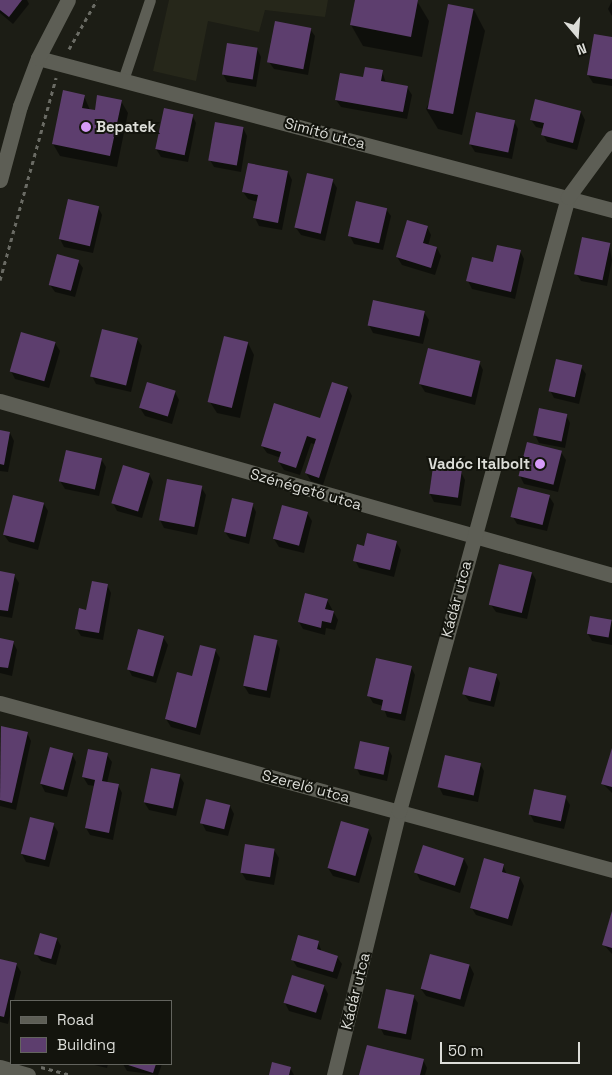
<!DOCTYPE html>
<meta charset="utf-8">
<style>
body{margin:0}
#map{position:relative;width:612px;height:1075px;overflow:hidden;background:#1c1d15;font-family:"Space Grotesk",sans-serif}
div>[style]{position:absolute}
.built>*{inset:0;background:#26271a}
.shadow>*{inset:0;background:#0007}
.building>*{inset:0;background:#5d3e6e;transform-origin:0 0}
.path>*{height:3px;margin-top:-1.5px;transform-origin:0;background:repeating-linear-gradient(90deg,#6a6b64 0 4px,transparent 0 8px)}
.service>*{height:11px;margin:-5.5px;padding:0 5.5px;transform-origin:5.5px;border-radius:5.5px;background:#5d5e55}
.minor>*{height:15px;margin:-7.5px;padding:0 7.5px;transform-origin:7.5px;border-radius:7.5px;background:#5d5e55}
.secondary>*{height:15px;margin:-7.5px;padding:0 7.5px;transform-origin:7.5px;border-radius:7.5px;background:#5d5e55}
.dots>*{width:14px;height:14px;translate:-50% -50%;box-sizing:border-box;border:2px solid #13140d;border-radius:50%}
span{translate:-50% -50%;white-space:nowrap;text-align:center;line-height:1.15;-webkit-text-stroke:4px #13140d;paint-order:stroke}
.poi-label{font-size:15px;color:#dcddd8;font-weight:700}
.left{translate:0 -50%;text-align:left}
.right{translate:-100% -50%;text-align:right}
.street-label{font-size:15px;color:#dcddd8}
.legend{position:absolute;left:10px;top:1000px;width:162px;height:65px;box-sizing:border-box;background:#13140d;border:1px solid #63645e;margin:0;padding:6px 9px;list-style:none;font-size:15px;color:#dcddd8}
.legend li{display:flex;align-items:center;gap:10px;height:25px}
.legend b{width:25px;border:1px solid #63645e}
.north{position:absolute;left:552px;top:10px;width:50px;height:50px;-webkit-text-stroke:4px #13140d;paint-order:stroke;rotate:162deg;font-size:14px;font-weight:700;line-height:20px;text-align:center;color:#dcddd8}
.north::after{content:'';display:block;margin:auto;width:18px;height:22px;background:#dcddd8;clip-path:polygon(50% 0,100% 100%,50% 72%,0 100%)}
.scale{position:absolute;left:440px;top:1042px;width:140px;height:22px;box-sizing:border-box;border:2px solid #dcddd8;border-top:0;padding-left:6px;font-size:15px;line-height:18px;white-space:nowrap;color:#dcddd8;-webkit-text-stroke:4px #13140d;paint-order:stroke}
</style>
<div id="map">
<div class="built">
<i style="clip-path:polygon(169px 0,328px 0,325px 17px,265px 10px,259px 32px,208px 21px,196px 81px,153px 71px)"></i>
</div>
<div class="shadow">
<i style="clip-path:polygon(0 0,27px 0,29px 4px,13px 24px,0 13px)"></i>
<i style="clip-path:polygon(356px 0,417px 1px,429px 21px,422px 57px,363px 46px,351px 25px)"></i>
<i style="clip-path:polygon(612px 1px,612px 16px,608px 9px)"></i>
<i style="clip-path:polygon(474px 10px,485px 31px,462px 135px,438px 129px,426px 109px)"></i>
<i style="clip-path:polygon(310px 29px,315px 36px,308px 75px,274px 69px,269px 62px)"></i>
<i style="clip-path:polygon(612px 38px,612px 86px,593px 83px,588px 75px)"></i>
<i style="clip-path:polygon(257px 49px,261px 57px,256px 87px,227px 82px,223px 74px)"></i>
<i style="clip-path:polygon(382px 71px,386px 83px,407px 87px,412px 95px,407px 119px,341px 107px,336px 100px,364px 79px)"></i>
<i style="clip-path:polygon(84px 96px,90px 110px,96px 111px,121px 101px,128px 113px,117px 167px,60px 156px,53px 144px)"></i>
<i style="clip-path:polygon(581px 112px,585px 120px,577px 150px,547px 142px,543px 134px,544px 129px,536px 127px,531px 120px)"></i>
<i style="clip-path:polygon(192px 115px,196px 123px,188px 162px,161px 157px,156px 149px)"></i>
<i style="clip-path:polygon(514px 121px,518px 129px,512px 159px,475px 152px,470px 144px)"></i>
<i style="clip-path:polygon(243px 128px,247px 136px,241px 172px,214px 167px,210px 160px)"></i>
<i style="clip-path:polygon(288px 172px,292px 180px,282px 230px,259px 226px,255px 218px,258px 202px,248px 199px,243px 192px)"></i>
<i style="clip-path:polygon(332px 180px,337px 188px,325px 241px,301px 235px,296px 228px)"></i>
<i style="clip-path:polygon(98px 207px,102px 215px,93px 253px,64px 247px,60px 239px)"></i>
<i style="clip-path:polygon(386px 209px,391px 216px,383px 250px,354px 244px,350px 236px)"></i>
<i style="clip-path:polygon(427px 227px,431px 235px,428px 246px,437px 248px,441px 256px,435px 275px,402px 265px,397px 257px)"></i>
<i style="clip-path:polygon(609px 244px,612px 260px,607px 286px,581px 281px,576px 273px)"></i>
<i style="clip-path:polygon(520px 251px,524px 259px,515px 299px,472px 289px,468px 281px,493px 263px)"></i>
<i style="clip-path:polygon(78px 261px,83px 268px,75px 297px,55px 292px,50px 285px)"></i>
<i style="clip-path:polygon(424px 312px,429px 320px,423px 344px,373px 333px,369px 325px)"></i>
<i style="clip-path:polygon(137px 339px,142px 346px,131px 392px,96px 384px,92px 376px)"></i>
<i style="clip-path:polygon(55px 343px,60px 351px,49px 388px,15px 379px,11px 371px)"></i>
<i style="clip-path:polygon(248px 343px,254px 355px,240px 418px,217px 413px,210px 402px)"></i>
<i style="clip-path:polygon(479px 362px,483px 370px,475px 405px,425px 392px,420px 384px)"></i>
<i style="clip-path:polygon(581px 367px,586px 374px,579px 404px,554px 398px,550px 390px)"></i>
<i style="clip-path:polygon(348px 388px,352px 396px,323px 485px,311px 481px,306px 473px,316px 445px,311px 443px,300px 475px,284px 470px,279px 462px,281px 458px,267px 453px,262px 446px,321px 420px)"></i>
<i style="clip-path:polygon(175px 392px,179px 400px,172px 424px,145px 416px,140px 408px)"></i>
<i style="clip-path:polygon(566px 415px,570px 423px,565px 448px,539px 443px,535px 435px)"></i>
<i style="clip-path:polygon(0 431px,10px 433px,14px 441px,8px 472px,0 471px)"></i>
<i style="clip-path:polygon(561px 452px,566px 460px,558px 492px,524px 484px,520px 476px)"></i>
<i style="clip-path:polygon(101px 459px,106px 467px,99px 496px,65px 489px,60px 481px)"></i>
<i style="clip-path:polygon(461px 472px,465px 480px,461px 506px,434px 502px,430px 494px)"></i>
<i style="clip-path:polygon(149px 474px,153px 482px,142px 518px,117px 511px,113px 503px)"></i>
<i style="clip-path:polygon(201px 487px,206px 495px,197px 535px,164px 528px,160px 520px)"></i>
<i style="clip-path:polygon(549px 496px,554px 504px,547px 531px,517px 524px,513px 517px)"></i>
<i style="clip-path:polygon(44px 504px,48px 511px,38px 550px,9px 542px,4px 535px)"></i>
<i style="clip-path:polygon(252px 504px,256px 512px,249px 544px,230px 539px,225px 532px)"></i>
<i style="clip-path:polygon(307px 513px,312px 521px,304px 553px,279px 547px,274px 539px)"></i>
<i style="clip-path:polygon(396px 542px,401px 550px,394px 577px,359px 568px,355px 560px,365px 547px)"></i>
<i style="clip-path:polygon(0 572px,14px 575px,19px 583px,12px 618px,0 616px)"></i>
<i style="clip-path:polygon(532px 573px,536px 580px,527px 619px,496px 612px,491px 605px)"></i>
<i style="clip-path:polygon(107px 585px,111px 593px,103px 640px,81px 636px,76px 628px)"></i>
<i style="clip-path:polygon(327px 600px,338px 620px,335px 630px,326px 628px,325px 635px,303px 629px,299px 622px)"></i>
<i style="clip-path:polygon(591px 617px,612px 621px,612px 645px,592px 641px,588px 634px)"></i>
<i style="clip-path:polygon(163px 637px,168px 645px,156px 683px,132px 676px,128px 668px)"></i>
<i style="clip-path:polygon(0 640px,13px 642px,17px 650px,12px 676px,0 673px)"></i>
<i style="clip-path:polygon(276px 641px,280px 649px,270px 698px,249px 694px,244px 686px)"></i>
<i style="clip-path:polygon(215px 650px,220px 658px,200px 735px,171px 727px,166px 719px)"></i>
<i style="clip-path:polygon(411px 667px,415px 675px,405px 721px,387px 717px,383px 706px,373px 703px,369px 696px)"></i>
<i style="clip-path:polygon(496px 675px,500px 683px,494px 707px,469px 701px,464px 694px)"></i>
<i style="clip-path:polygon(2px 727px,27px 733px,31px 741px,16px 810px,0 806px)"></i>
<i style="clip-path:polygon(388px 748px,392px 756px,387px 781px,360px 775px,356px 767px)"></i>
<i style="clip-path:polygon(612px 750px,612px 793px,603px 784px)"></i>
<i style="clip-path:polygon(72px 754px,76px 762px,67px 797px,45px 792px,41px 784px)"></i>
<i style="clip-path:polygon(107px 755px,112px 762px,107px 783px,118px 785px,122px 793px,113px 840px,90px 835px,86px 828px,95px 786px,88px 785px,83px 777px)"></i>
<i style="clip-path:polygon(480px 764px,484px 771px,478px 802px,443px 795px,439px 787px)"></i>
<i style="clip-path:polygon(179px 775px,184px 783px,176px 816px,149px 810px,144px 802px)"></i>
<i style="clip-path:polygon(565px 797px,570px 805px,564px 829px,534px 822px,530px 814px)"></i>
<i style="clip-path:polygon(230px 806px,234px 814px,228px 836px,206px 831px,202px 823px)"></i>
<i style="clip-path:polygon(53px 824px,58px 832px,49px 867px,26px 862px,22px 854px)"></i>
<i style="clip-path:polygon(368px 830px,372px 838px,359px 883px,333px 876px,328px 868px)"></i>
<i style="clip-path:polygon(274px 850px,279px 858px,274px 885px,246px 880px,242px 873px)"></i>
<i style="clip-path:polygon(464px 859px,468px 867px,460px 893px,420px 880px,416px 872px)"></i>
<i style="clip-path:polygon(503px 865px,507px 875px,520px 878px,524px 886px,512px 926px,476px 915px,471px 907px)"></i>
<i style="clip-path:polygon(612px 914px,612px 954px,604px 945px)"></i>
<i style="clip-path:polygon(57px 939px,61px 946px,56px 965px,41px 961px,36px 954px)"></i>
<i style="clip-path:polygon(318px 942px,322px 952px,337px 957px,342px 964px,337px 979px,297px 967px,292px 959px)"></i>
<i style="clip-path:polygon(0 960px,16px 964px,21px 972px,8px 1024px,0 1022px)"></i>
<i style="clip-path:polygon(470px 966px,474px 974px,464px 1007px,426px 996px,421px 989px)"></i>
<i style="clip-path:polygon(324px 986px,328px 994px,321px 1020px,289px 1011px,285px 1003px)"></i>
<i style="clip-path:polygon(413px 996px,418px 1003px,411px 1040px,384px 1035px,380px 1027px)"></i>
<i style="clip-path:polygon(423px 1060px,427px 1068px,425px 1075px,360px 1075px)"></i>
<i style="clip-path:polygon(90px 1064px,108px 1064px,107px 1068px)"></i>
<i style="clip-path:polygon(123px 1064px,162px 1064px,158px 1075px,127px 1071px)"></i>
<i style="clip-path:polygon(290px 1068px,294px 1075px,270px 1075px)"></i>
</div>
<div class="building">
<i style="clip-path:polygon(0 0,22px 0,9px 17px,0 10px)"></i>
<i style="clip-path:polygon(355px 0,418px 0,411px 37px,350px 25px)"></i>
<i style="left:448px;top:4px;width:26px;height:107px;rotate:11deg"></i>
<i style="left:275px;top:21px;width:37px;height:42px;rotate:11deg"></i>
<i style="clip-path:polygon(594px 34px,612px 37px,612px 79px,587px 75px)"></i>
<i style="left:227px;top:43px;width:31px;height:32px;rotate:9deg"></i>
<i style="clip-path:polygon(365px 67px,383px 70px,381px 81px,408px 86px,403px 112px,335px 100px,340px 73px,363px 77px)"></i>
<i style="clip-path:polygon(63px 90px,85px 95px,82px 108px,95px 110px,97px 95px,122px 100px,110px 156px,52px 144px)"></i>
<i style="clip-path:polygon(535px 99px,581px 111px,573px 143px,541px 135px,544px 123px,530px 120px)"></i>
<i style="left:164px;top:108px;width:30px;height:42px;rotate:12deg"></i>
<i style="left:476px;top:112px;width:40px;height:33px;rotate:12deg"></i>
<i style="left:215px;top:122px;width:29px;height:39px;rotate:10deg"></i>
<i style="clip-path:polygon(248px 163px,288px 171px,278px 223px,253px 218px,258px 195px,242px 192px)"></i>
<i style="left:307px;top:173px;width:27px;height:56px;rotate:13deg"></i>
<i style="left:68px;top:199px;width:32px;height:41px;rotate:13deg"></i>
<i style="left:356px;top:201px;width:32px;height:36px;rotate:13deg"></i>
<i style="clip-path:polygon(407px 220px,428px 226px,423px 243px,437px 247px,431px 268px,396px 257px)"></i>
<i style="left:582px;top:237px;width:29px;height:38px;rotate:12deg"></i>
<i style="clip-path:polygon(497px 245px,521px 250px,511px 292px,466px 281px,472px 257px,493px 262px)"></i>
<i style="left:57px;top:254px;width:23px;height:32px;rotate:15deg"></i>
<i style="left:373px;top:300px;width:53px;height:26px;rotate:12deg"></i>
<i style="left:102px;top:329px;width:37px;height:49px;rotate:14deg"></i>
<i style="left:21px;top:332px;width:36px;height:41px;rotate:16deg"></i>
<i style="left:224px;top:336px;width:25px;height:68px;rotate:14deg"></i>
<i style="left:428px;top:348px;width:54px;height:37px;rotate:14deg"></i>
<i style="left:556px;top:359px;width:27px;height:33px;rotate:13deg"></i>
<i style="left:147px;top:382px;width:30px;height:27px;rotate:17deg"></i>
<i style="clip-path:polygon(332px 382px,348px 387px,319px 478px,305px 473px,316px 439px,307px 436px,296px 468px,278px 462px,281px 452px,261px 446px,274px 403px,320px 418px)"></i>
<i style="left:539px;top:408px;width:29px;height:28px;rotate:12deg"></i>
<i style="clip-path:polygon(0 430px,10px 432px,4px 465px,0 464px)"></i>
<i style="left:527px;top:442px;width:36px;height:35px;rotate:14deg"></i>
<i style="left:66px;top:450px;width:37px;height:32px;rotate:13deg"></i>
<i style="left:123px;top:465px;width:28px;height:40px;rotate:17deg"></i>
<i style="left:433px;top:467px;width:29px;height:27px;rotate:8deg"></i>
<i style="left:167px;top:479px;width:36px;height:42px;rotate:11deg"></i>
<i style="left:518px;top:487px;width:33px;height:31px;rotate:14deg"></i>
<i style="left:13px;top:495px;width:32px;height:41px;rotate:14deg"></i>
<i style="left:232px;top:498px;width:22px;height:35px;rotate:13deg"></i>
<i style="left:282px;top:505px;width:27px;height:35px;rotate:15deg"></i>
<i style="clip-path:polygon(367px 533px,397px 541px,390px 570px,353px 561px,357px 544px,364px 546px)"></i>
<i style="left:499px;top:564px;width:34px;height:42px;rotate:14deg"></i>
<i style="clip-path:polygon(0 571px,15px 574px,8px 611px,0 610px)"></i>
<i style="clip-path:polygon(92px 581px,108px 584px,99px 633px,75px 629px,79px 608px,86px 610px)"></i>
<i style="clip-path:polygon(305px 593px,328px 599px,325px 609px,334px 611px,331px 623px,322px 621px,321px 628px,298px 622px)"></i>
<i style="left:590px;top:616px;width:22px;height:18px;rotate:10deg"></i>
<i style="left:138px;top:629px;width:27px;height:42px;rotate:15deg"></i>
<i style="left:254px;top:635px;width:24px;height:52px;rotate:12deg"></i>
<i style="clip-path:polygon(0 638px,14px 641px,8px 668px,0 667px)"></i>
<i style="clip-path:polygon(200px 645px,216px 649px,196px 728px,165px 719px,177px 672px,192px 676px)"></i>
<i style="clip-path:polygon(376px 658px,412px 666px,401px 714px,381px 710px,383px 700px,367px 696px)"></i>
<i style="left:469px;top:667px;width:29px;height:28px;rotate:14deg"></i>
<i style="clip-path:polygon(1px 726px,28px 732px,12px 803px,0 800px)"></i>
<i style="left:360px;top:741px;width:30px;height:28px;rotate:12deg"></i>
<i style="left:50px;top:747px;width:24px;height:38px;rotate:15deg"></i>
<i style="clip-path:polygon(612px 748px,612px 787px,601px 784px)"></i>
<i style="clip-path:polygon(88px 749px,108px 753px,102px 781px,119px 784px,109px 833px,85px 828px,95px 780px,82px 777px)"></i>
<i style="left:445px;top:755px;width:37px;height:33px;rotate:13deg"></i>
<i style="left:151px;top:768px;width:30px;height:35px;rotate:12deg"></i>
<i style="left:534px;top:789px;width:33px;height:26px;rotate:12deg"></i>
<i style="left:206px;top:799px;width:25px;height:25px;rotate:14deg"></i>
<i style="left:30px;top:817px;width:25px;height:38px;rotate:14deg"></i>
<i style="left:341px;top:821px;width:29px;height:49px;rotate:16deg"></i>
<i style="left:245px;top:844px;width:30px;height:29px;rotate:9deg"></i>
<i style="left:423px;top:845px;width:43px;height:29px;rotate:18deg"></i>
<i style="clip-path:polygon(484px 858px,504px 864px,502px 872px,520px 877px,508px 919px,470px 908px)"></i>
<i style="clip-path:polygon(612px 911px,612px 948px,602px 945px)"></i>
<i style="left:40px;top:933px;width:18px;height:22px;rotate:16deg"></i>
<i style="clip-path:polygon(298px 935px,319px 941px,317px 949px,338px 956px,333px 972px,291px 960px)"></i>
<i style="left:430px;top:954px;width:41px;height:36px;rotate:15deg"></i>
<i style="clip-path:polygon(0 959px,17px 963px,4px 1017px,0 1016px)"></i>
<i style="left:292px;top:975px;width:34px;height:29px;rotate:17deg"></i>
<i style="left:386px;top:989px;width:29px;height:40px;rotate:12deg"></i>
<i style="clip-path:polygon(367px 1045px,424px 1059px,420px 1075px,359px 1075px)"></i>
<i style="clip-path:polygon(272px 1062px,291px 1067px,289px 1075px,269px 1075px)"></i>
<i style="clip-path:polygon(125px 1064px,156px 1064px,153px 1073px)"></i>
</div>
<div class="path">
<i style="left:69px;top:49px;width:56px;rotate:-60.3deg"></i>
<i style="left:0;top:280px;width:210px;rotate:-74.5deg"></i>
<i style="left:41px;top:1067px;width:31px;rotate:15deg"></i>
</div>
<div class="service">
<i style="left:123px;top:80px;width:84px;rotate:-71.4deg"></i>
</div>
<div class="minor">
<i style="left:38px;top:58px;width:594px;rotate:14.83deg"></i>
<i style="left:0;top:401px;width:636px;rotate:15.87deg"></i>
<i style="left:0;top:703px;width:634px;rotate:15.26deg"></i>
<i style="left:0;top:1067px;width:29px;rotate:16deg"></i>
<i style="left:334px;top:1075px;width:272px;rotate:-76.2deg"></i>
<i style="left:399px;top:811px;width:637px;rotate:-74.61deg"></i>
<i style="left:568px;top:197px;width:74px;rotate:-53.7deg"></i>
</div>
<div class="secondary">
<i style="left:0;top:180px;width:77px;rotate:-74.9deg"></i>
<i style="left:20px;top:106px;width:51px;rotate:-69.4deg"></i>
<i style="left:38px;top:58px;width:65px;rotate:-62.7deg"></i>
</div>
<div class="dots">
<i style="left:86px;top:127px;background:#d69bf9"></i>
<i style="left:540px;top:464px;background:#d69bf9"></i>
</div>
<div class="poi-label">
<span class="left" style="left:96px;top:127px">Bepatek</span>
<span class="right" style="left:530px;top:464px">Vadóc Italbolt</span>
</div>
<div class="street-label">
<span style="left:325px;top:133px;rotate:15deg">Simító utca</span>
<span style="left:306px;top:489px;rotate:16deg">Szénégető utca</span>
<span style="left:456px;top:599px;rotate:-75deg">Kádár utca</span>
<span style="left:306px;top:786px;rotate:15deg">Szerelő utca</span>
<span style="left:355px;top:991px;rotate:-76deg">Kádár utca</span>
</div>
<ul class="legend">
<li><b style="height:6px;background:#5d5e55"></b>Road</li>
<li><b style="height:14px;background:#5d3e6e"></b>Building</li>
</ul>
<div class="north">N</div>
<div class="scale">50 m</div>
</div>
